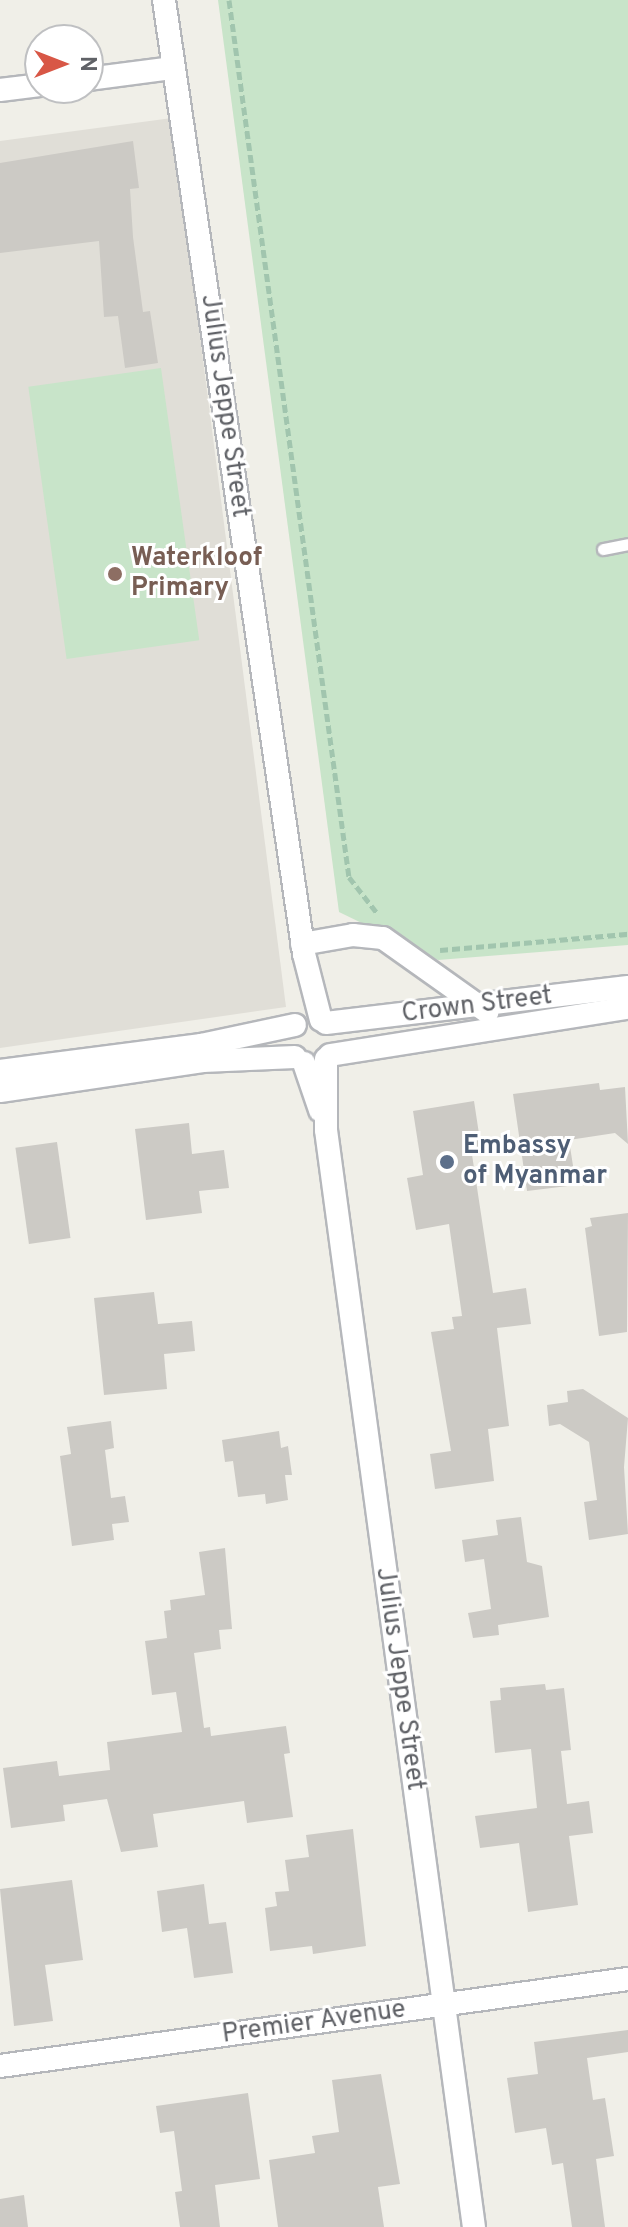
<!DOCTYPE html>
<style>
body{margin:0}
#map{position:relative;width:628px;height:2227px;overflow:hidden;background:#f0efe8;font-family:Overpass,sans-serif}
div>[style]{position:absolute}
.education>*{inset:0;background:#e0ded7}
.green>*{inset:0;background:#c8e4c9;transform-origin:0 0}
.building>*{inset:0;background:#cccac5;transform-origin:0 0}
.path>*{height:5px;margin-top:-2.5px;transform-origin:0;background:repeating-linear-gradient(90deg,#a1c5ae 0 8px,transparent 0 12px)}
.roads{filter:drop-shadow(2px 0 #b5b7bb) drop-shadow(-2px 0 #b5b7bb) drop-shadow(0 2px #b5b7bb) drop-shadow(0 -2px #b5b7bb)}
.service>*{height:11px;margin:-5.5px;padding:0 5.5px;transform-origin:5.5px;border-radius:5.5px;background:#fff}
.minor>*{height:22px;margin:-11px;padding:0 11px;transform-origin:11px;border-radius:11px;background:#fff}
.dots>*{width:22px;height:22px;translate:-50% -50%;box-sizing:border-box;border:4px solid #fff;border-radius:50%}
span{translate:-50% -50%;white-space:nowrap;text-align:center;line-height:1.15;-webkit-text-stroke:6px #fff;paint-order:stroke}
.street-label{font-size:26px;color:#606267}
.education-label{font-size:26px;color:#785e54;font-weight:700}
.left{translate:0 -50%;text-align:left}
.service-label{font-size:26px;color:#4e5e75;font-weight:700}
.north{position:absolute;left:24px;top:24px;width:80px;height:80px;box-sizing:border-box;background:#fff;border:2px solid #bfc0c2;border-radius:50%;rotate:90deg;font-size:22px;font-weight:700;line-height:32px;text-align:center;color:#606267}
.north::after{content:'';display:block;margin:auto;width:28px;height:36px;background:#d85746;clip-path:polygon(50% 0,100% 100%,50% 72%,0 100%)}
</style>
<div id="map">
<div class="education">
<i style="clip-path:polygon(172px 118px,286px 1007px,0 1048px,0 141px)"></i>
</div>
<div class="green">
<i style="clip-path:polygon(218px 0,628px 0,628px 945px,438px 960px,339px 912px)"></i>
<i style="left:161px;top:368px;width:275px;height:134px;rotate:82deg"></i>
</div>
<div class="building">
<i style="clip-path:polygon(133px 141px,139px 188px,130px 189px,133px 237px,143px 312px,150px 311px,158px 363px,125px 368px,118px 316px,104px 317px,99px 241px,0 253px,0 163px)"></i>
<i style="clip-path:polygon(599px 1083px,600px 1090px,625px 1087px,628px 1144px,615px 1133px,569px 1140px,576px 1185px,527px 1191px,513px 1094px)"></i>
<i style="clip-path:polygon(474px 1101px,481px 1147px,471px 1148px,493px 1293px,526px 1288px,531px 1324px,497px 1328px,509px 1426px,488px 1429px,494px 1481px,435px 1489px,430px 1454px,451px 1451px,431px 1332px,454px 1329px,452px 1317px,462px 1316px,449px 1224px,416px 1230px,407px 1178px,423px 1175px,413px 1111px)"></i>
<i style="clip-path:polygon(189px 1123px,192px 1154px,224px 1150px,229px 1188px,199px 1191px,202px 1213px,146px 1220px,135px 1129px)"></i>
<i style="left:57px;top:1142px;width:97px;height:42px;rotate:82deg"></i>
<i style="clip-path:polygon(628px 1213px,627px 1332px,599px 1336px,585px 1228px,592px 1226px,590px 1218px)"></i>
<i style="clip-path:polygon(154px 1292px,158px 1324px,192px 1321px,195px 1351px,164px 1354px,167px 1389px,104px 1395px,94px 1298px)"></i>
<i style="clip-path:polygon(583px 1389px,628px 1418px,624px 1467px,628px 1534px,589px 1540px,584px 1502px,597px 1500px,589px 1442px,560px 1424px,549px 1426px,547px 1405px,568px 1402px,567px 1391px)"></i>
<i style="clip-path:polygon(111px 1421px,114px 1448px,105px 1450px,111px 1498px,125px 1496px,129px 1522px,112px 1524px,114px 1540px,72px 1546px,60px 1456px,71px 1454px,67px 1427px)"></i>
<i style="clip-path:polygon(279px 1431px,281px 1448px,288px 1446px,292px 1475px,285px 1475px,288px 1500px,266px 1504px,265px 1494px,238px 1497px,233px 1461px,225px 1462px,222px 1440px)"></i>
<i style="clip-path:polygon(521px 1517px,527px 1562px,542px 1566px,549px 1617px,498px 1625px,499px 1635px,473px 1638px,468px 1613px,491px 1609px,484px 1559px,465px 1562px,462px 1540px,498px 1535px,496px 1520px)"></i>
<i style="clip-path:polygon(225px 1548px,232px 1629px,219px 1630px,221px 1649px,194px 1653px,204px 1728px,210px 1727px,211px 1736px,286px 1726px,290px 1753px,284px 1754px,293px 1817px,247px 1823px,244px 1801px,153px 1814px,158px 1847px,121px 1852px,107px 1799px,63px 1805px,65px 1821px,11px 1828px,3px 1768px,57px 1761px,59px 1776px,110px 1770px,107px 1742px,182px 1732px,176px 1692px,152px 1695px,145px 1641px,167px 1638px,164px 1611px,171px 1610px,170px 1600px,205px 1595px,199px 1552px)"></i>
<i style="clip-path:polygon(545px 1684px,546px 1690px,564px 1688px,571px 1750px,561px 1751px,567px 1804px,589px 1801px,593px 1833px,569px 1836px,578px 1905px,528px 1912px,519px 1843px,480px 1848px,475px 1816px,537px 1808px,531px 1749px,495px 1753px,490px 1701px,501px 1700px,500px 1688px)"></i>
<i style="clip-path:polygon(353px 1829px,366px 1946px,313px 1954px,312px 1946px,270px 1951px,265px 1908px,277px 1906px,275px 1892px,289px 1891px,285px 1860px,309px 1857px,306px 1835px)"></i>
<i style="clip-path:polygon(72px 1880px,83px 1960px,45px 1965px,53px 2021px,14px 2026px,0 1889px)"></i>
<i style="clip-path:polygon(204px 1884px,209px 1924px,226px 1922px,233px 1973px,194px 1978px,187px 1928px,162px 1932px,157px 1891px)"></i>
<i style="clip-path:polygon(628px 2030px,628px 2052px,587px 2058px,593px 2100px,605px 2098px,614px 2156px,596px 2159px,605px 2227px,572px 2227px,563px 2163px,552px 2165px,546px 2128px,515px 2133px,507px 2078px,538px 2074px,534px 2042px)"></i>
<i style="clip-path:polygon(381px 2074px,400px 2184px,378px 2187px,384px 2227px,278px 2227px,269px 2160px,315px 2153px,312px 2136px,339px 2132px,332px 2080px)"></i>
<i style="clip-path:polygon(248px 2093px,260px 2179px,215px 2185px,220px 2227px,180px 2227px,175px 2192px,182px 2191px,174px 2131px,160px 2133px,156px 2106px)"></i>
<i style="clip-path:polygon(24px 2195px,28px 2227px,0 2227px,0 2199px)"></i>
</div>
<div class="path">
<i style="left:229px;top:0;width:885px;rotate:82.21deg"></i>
<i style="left:349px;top:877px;width:46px;rotate:52.1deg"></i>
<i style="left:440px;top:950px;width:189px;rotate:-4.9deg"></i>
</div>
<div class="roads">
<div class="service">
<i style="left:603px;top:549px;width:25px;rotate:-11deg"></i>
</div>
<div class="minor">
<i style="left:164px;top:0;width:964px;rotate:81.65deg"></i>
<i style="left:304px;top:954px;width:68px;rotate:75.6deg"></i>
<i style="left:88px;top:79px;width:86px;rotate:-7.4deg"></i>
<i style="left:0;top:90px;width:40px;rotate:-7.1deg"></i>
<i style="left:302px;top:944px;width:52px;rotate:-10deg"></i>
<i style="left:353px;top:935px;width:30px;rotate:6deg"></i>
<i style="left:383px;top:938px;width:128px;rotate:35.4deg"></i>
<i style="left:326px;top:1023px;width:304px;rotate:-6.8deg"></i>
<i style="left:330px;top:1055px;width:302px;rotate:-9deg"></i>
<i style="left:326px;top:1059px;width:71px;rotate:90deg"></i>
<i style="left:326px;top:1130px;width:1107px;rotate:82.32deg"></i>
<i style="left:304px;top:1063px;width:50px;rotate:71.2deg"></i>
<i style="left:0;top:1071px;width:203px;rotate:-7.4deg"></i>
<i style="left:201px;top:1045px;width:96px;rotate:-12deg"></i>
<i style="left:0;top:1091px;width:205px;rotate:-8.4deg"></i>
<i style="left:203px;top:1061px;width:92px;rotate:-2.5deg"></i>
<i style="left:0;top:2066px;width:634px;rotate:-7.89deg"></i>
</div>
</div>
<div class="dots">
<i style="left:115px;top:574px;background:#8d6e63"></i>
<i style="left:447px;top:1162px;background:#5c6f8a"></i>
</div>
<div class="street-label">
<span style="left:224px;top:406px;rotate:82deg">Julius Jeppe Street</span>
<span style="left:477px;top:1006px;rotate:-7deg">Crown Street</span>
<span style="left:399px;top:1679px;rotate:82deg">Julius Jeppe Street</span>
<span style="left:314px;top:2023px;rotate:-8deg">Premier Avenue</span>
</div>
<div class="education-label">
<span class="left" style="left:131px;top:574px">Waterkloof<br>Primary</span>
</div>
<div class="service-label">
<span class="left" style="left:463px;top:1162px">Embassy<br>of Myanmar</span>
</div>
<div class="north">N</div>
</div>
